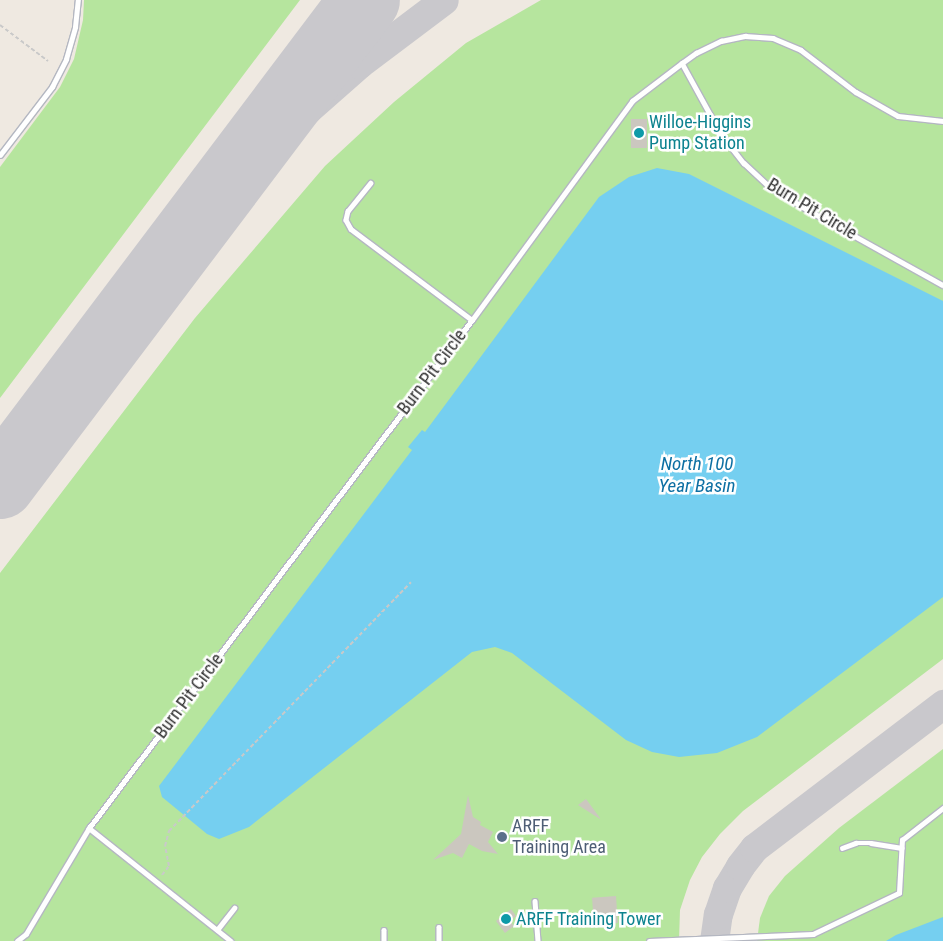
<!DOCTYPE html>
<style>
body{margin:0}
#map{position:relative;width:943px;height:941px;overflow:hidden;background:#efe9e1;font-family:"Roboto Condensed",sans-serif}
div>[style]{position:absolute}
.green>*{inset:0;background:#b6e59e}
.water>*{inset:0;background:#75cff0}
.taxiway>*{height:29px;margin:-14.5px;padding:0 14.5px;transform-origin:14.5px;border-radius:14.5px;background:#c9c8cc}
.runway>*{height:70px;margin:-35px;padding:0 35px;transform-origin:35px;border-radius:35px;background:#c9c8cc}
.building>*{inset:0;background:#cbc7bf;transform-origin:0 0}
.path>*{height:2px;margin-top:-1px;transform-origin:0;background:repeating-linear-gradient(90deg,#c9c9c9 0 4px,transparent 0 6.5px)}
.roads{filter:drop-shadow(1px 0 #b4b7c1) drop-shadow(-1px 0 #b4b7c1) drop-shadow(0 1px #b4b7c1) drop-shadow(0 -1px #b4b7c1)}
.lane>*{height:4.5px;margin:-2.25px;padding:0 2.25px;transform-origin:2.25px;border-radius:2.25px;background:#fff}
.dots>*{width:14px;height:14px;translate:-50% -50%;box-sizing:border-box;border:2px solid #fff;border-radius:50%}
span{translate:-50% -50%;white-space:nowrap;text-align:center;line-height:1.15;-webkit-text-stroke:5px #fff;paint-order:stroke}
.culture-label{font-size:18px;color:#0d838f}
.left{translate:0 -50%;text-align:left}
.street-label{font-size:18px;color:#2e2e2e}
.service-label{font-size:18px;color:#4e5e75}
.water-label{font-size:19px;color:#0d6fa3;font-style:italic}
</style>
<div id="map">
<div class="green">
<i style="clip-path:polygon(84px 0,300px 0,0 398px,0 167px,60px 87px,74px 59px,83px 20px)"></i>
<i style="clip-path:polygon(541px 0,943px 0,943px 659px,743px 811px,720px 834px,702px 857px,690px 880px,680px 910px,679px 941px,0 941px,0 573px,195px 318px,325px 166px,394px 102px,466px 43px)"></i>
<i style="clip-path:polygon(943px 749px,943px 941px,757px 941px,760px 918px,769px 896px,785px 876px,839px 828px)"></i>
</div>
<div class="water">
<i style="clip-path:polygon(657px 168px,689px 174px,943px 301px,943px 597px,757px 737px,717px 753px,679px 757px,652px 752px,626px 740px,512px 653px,495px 647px,472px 652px,249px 827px,219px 839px,207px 834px,162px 797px,159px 786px,412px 450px,408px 447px,422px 430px,425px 432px,599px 197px,629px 177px)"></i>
<i style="clip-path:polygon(943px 917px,943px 941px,886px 941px,896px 935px)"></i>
</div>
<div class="taxiway">
<i style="left:199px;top:220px;width:154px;rotate:-45.5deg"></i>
<i style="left:307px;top:110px;width:69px;rotate:-41.5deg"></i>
<i style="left:359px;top:64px;width:106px;rotate:-37deg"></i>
<i style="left:714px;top:941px;width:27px;rotate:-82deg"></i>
<i style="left:718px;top:914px;width:28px;rotate:-71deg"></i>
<i style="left:727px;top:888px;width:26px;rotate:-59deg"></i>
<i style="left:740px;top:866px;width:23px;rotate:-52deg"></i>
<i style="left:754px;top:848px;width:238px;rotate:-37.3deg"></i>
</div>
<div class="runway">
<i style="left:0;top:484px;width:606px;rotate:-52.98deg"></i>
</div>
<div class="building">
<i style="left:631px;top:119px;width:16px;height:29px"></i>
<i style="clip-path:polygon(468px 795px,473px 817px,481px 822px,480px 825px,493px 832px,488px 842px,498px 854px,482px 851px,469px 844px,462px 858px,453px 853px,433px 860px,461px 834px)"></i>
<i style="clip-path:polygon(586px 799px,600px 818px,600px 819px,578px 805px)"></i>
<i style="left:616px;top:896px;width:27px;height:24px;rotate:86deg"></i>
<i style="clip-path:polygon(511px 909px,516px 916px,510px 921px,514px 926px,505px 933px,496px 921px)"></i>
</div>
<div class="path">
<i style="left:0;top:25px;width:60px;rotate:36.9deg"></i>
<i style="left:162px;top:875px;width:11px;rotate:-52deg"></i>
<i style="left:169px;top:866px;width:20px;rotate:-101deg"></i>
<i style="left:165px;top:846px;width:16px;rotate:-75deg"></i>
<i style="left:169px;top:831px;width:347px;rotate:-45.8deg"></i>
</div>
<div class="roads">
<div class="lane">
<i style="left:682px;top:63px;width:17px;rotate:-36deg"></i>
<i style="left:696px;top:53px;width:28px;rotate:-26deg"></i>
<i style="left:721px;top:41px;width:25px;rotate:-12deg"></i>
<i style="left:745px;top:36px;width:28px;rotate:4deg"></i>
<i style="left:773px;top:38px;width:30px;rotate:23deg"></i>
<i style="left:801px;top:50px;width:69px;rotate:37.4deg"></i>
<i style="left:856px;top:92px;width:48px;rotate:29.7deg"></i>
<i style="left:898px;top:116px;width:45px;rotate:6.3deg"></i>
<i style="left:0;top:155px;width:86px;rotate:-52.6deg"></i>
<i style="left:52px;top:87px;width:31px;rotate:-63deg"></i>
<i style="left:66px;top:59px;width:33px;rotate:-74deg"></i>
<i style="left:75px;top:27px;width:27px;rotate:-84deg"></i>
<i style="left:371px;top:183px;width:36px;rotate:129deg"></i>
<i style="left:348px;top:211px;width:9px;rotate:103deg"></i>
<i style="left:346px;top:220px;width:10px;rotate:61deg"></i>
<i style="left:351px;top:229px;width:151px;rotate:36.9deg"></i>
<i style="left:89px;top:828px;width:181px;rotate:38.5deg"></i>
<i style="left:842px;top:848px;width:15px;rotate:-20deg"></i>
<i style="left:856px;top:843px;width:15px"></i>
<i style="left:871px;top:843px;width:31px;rotate:9deg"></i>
<i style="left:535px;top:901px;width:40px;rotate:85.7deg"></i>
<i style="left:439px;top:927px;width:14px;rotate:90deg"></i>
<i style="left:217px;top:930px;width:28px;rotate:-52deg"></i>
<i style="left:384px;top:930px;width:11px;rotate:90deg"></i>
<i style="left:17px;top:941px;width:11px;rotate:-38deg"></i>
<i style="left:26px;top:934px;width:123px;rotate:-59.3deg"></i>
<i style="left:89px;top:828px;width:636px;rotate:-52.99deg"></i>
<i style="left:472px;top:320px;width:271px;rotate:-53.8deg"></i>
<i style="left:632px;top:101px;width:63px;rotate:-37.2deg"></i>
<i style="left:682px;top:63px;width:81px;rotate:61.2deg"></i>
<i style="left:721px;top:134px;width:37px;rotate:52deg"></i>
<i style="left:744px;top:163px;width:35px;rotate:43deg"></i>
<i style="left:770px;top:187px;width:44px;rotate:31.2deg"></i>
<i style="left:808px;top:210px;width:154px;rotate:29.1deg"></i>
<i style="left:649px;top:941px;width:164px;rotate:-2.4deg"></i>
<i style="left:813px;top:934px;width:95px;rotate:-25.5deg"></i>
<i style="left:899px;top:893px;width:53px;rotate:-86.8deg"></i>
<i style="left:902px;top:840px;width:52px;rotate:-38deg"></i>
</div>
</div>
<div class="dots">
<i style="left:639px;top:133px;background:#0f9aa8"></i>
<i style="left:502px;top:837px;background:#5c6f8a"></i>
<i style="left:506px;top:919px;background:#0f9aa8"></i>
</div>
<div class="culture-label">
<span class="left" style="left:649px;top:133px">Willoe-Higgins<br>Pump Station</span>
<span class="left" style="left:516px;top:919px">ARFF Training Tower</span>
</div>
<div class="street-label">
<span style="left:812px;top:209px;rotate:31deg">Burn Pit Circle</span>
<span style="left:432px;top:372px;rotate:-53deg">Burn Pit Circle</span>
<span style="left:189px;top:696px;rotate:-53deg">Burn Pit Circle</span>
</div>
<div class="service-label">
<span class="left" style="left:512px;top:837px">ARFF<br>Training Area</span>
</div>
<div class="water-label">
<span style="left:697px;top:475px">North 100<br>Year Basin</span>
</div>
</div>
